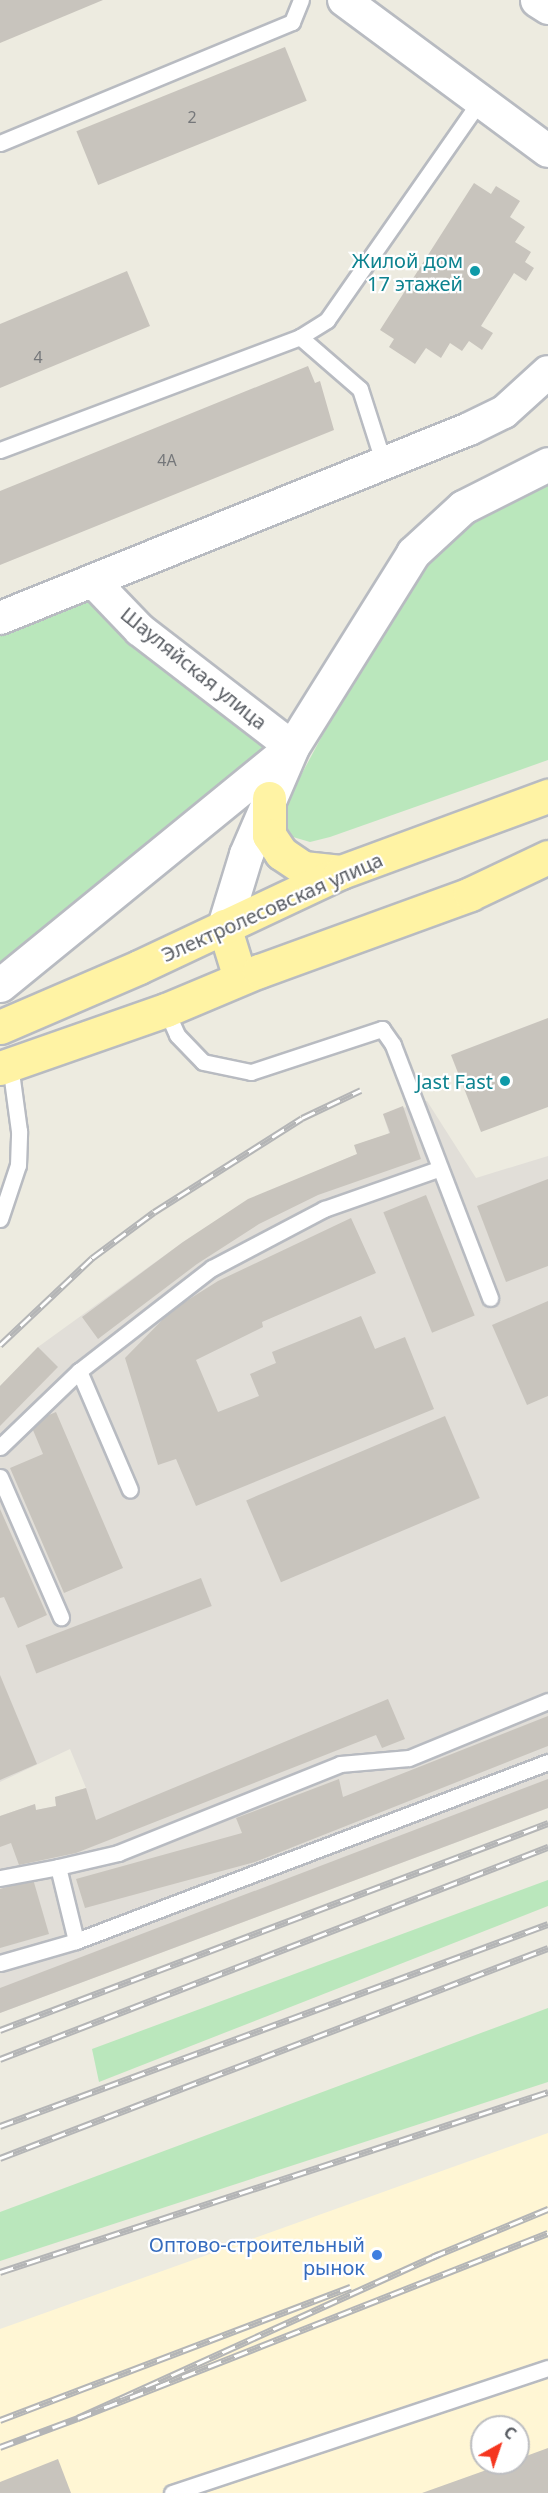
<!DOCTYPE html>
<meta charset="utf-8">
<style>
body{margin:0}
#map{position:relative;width:548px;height:2493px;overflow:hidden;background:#edebe0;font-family:"Noto Sans",sans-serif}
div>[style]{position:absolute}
.commercial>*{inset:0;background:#fff6d4}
.industrial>*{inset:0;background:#e1ded8}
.green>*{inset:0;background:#bae7bc}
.building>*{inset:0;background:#c8c4bd;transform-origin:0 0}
.roads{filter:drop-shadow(2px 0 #b8bbc1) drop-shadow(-2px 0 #b8bbc1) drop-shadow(0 2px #b8bbc1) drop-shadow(0 -2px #b8bbc1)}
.lane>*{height:15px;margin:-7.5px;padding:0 7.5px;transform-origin:7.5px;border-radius:7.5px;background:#fff}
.street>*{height:32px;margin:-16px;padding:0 16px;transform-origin:16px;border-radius:16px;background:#fff}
.secondary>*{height:33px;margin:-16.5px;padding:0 16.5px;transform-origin:16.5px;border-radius:16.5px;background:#fff}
.primary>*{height:33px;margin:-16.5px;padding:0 16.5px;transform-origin:16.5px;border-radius:16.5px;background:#fff3a4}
.rail>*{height:7px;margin-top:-3.5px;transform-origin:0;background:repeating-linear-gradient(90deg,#fff 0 14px,#b4b5b6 0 28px);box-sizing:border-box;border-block:2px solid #b4b5b6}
.dots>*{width:16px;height:16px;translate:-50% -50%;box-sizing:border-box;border:3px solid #fff;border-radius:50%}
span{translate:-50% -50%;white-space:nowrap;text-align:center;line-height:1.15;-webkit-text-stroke:4.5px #fff;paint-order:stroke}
.number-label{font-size:16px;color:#75777a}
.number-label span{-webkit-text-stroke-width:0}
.culture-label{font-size:20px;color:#0d838f}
.right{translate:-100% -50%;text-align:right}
.street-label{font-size:20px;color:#595d63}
.shop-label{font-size:20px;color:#366cbe}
.north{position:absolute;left:470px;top:2415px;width:60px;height:60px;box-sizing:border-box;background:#fff;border:2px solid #bdbec1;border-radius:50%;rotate:40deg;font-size:16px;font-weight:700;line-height:24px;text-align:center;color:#595d63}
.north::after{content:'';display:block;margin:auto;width:21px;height:27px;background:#f5361f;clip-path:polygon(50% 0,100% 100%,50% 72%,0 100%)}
</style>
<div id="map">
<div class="commercial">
<i style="clip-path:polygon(evenodd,548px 2133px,548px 2493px,0 2493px,0 2329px,548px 2133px,482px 2427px,518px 2427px,518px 2463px,482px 2463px,482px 2427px)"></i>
</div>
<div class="industrial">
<i style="clip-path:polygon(427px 1101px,476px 1178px,548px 1156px,548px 1808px,0 2013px,0 1816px,35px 1804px,36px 1810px,56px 1806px,55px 1797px,86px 1788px,70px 1749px,0 1782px,0 1386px,38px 1347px,183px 1242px,248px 1200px,357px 1154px,389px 1133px,383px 1114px)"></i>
</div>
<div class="green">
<i style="clip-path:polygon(548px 480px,548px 760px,330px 837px,310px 842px,293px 837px,285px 824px,285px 805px,402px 587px,458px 530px)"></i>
<i style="clip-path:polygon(92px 593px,272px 750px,0 970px,0 631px)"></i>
<i style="clip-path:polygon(548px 1880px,548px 1906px,99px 2082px,92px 2049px)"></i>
<i style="clip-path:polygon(548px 2008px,548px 2082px,0 2261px,0 2212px)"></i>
</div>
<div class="building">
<i style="clip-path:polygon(0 0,103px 0,0 43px)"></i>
<i style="left:285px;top:47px;width:58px;height:225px;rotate:68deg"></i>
<i style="clip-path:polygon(474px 183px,491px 194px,496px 186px,520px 201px,510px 217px,525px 227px,515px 242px,531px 252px,525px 262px,534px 268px,526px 281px,514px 273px,481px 326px,493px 333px,482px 350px,469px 341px,462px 351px,450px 343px,441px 358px,426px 348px,415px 364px,389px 347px,394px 339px,380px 330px)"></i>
<i style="clip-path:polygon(127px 271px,150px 326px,0 388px,0 324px)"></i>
<i style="clip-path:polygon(308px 366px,315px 383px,320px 381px,334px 430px,0 565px,0 491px)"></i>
<i style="clip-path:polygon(548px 1018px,548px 1107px,481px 1132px,451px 1055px)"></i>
<i style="clip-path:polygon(403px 1106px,421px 1159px,318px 1195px,259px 1224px,197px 1264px,98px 1339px,82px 1317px,183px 1242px,248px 1199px,357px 1154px,354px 1145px,390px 1133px,383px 1114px)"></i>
<i style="clip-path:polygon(548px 1179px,548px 1266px,506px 1282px,477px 1206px)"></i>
<i style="left:426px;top:1195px;width:130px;height:46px;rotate:68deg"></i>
<i style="clip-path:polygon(351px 1218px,376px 1273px,262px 1322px,263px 1327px,196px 1360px,218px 1412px,259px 1396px,250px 1374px,276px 1363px,272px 1352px,361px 1316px,375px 1349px,405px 1337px,434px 1409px,196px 1506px,176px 1459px,158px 1465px,125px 1358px,172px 1310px,218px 1281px)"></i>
<i style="clip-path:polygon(548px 1301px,548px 1396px,527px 1405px,492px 1325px)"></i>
<i style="clip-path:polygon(38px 1347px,58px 1367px,0 1426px,0 1386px)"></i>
<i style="clip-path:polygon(56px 1412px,123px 1568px,64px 1593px,10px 1468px,43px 1454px,30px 1423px)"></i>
<i style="left:445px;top:1416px;width:89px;height:216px;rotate:67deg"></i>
<i style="clip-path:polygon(0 1509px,47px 1615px,18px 1628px,4px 1597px,0 1598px)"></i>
<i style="left:201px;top:1578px;width:30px;height:188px;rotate:69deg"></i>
<i style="clip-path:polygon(0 1675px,37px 1764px,0 1780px)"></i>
<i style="clip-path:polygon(388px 1699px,405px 1739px,382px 1748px,376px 1735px,76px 1853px,19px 1865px,11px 1843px,0 1847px,0 1816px,35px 1804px,36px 1810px,56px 1806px,55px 1797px,86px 1788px,96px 1820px)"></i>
<i style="clip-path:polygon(548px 1716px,548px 1746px,255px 1862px,85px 1908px,76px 1879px,242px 1833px,236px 1818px,339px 1779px,343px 1797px)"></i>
<i style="clip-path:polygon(548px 1779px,548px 1808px,0 2013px,0 1988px)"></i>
<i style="clip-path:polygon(33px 1879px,49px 1934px,0 1948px,0 1889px)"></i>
<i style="clip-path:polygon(548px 2448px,548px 2493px,422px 2493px,506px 2463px,518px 2463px,518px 2459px)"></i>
<i style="clip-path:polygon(58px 2459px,71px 2493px,0 2493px,0 2482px)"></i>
</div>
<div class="roads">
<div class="lane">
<i style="left:0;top:143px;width:316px;rotate:-22.5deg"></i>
<i style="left:292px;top:22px;width:24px;rotate:-68deg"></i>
<i style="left:300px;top:337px;width:32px;rotate:-32deg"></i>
<i style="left:327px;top:320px;width:267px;rotate:-55.1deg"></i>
<i style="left:0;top:450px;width:321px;rotate:-20.6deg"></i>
<i style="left:300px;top:337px;width:79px;rotate:40.9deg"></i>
<i style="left:360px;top:389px;width:76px;rotate:72.3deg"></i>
<i style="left:166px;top:1010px;width:27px;rotate:66deg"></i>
<i style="left:177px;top:1035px;width:37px;rotate:46deg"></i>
<i style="left:203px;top:1062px;width:49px;rotate:11.8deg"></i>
<i style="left:251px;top:1072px;width:138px;rotate:-18.2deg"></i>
<i style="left:382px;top:1029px;width:19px;rotate:55deg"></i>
<i style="left:393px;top:1045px;width:271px;rotate:69deg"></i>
<i style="left:0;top:1219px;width:57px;rotate:-71.6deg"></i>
<i style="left:18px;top:1165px;width:34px;rotate:-88deg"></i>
<i style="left:19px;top:1131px;width:68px;rotate:-97.7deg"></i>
<i style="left:79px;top:1371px;width:129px;rotate:66.8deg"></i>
<i style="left:0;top:1447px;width:110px;rotate:-43.9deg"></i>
<i style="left:79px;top:1371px;width:168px;rotate:-37.8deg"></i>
<i style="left:212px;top:1268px;width:127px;rotate:-27.8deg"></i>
<i style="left:324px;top:1209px;width:121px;rotate:-19.3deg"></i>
<i style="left:0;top:1477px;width:153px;rotate:66.5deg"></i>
<i style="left:58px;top:1867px;width:62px;rotate:-13.1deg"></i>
<i style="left:118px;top:1853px;width:239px;rotate:-21.8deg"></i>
<i style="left:340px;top:1764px;width:69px;rotate:-5deg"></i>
<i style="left:409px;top:1758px;width:150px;rotate:-22.3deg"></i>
<i style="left:0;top:1878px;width:59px;rotate:-10.7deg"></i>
<i style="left:58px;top:1867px;width:76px;rotate:76.3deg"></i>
<i style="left:0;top:1963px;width:79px;rotate:-16.1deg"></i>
<i style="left:76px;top:1941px;width:505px;rotate:-20.77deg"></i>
<i style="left:172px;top:2493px;width:396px;rotate:-18.4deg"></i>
</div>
<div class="street">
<i style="left:344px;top:0;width:254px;rotate:36.5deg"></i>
<i style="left:93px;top:581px;width:68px;rotate:46.2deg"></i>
<i style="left:140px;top:630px;width:192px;rotate:37.6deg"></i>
<i style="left:0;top:618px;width:506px;rotate:-21.95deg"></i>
<i style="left:469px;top:429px;width:39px;rotate:-26deg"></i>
<i style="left:504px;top:412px;width:59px;rotate:-42.3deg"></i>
</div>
<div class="secondary">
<i style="left:537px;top:0;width:13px;rotate:32deg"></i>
<i style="left:224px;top:926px;width:75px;rotate:-73deg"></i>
<i style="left:246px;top:854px;width:116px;rotate:-66.7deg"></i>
<i style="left:292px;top:747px;width:229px;rotate:-58deg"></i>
<i style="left:413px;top:553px;width:68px;rotate:-42.6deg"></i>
<i style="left:463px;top:507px;width:95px;rotate:-26.8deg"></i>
<i style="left:0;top:985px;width:372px;rotate:-39.2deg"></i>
</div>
<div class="primary">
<i style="left:269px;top:798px;width:37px;rotate:90deg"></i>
<i style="left:269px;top:835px;width:22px;rotate:56deg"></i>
<i style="left:281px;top:853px;width:27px;rotate:34deg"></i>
<i style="left:303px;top:868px;width:38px;rotate:6deg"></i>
<i style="left:224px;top:926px;width:54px;rotate:72.9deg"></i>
<i style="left:0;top:1027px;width:151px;rotate:-23.3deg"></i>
<i style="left:139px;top:967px;width:223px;rotate:-25.2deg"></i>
<i style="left:341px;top:872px;width:221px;rotate:-20.2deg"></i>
<i style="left:0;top:1068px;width:176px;rotate:-19.3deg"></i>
<i style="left:166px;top:1010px;width:101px;rotate:-22.8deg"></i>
<i style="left:259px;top:971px;width:225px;rotate:-20deg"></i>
<i style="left:470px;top:894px;width:86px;rotate:-25.4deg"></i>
</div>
</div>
<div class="rail">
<i style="left:0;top:1345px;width:127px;rotate:-43.4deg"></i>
<i style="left:92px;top:1258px;width:77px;rotate:-36.6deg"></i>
<i style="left:154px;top:1212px;width:175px;rotate:-32.4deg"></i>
<i style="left:302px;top:1118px;width:65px;rotate:-25.4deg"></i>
<i style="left:0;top:2030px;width:586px;rotate:-20.69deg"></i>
<i style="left:0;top:2059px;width:588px;rotate:-21.15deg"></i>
<i style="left:0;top:2126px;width:584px;rotate:-20.23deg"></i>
<i style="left:0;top:2158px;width:587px;rotate:-20.97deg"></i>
<i style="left:439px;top:2254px;width:397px;rotate:155.6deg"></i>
<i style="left:78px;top:2418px;width:505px;rotate:-21.49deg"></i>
<i style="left:432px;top:2257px;width:126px;rotate:-22.5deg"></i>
<i style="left:0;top:2272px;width:577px;rotate:-18.18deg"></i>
<i style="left:0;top:2420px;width:375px;rotate:-20.8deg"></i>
<i style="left:0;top:2447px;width:83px;rotate:-20.4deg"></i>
</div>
<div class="dots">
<i style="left:475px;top:271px;background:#0f9aa8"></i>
<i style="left:505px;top:1081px;background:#0f9aa8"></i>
<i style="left:377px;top:2255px;background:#3f7fe0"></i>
</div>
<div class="number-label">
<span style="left:192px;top:117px">2</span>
<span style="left:38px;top:357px">4</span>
<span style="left:167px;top:460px">4А</span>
</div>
<div class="culture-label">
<span class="right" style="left:463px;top:272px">Жилой дом<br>17 этажей</span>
<span class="right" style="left:493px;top:1081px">Jast Fast</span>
</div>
<div class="street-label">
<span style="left:194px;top:668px;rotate:39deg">Шауляйская улица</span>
<span style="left:272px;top:907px;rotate:-24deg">Электролесовская улица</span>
</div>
<div class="shop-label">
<span class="right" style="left:365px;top:2256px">Оптово-строительный<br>рынок</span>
</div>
<div class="north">С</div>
</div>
